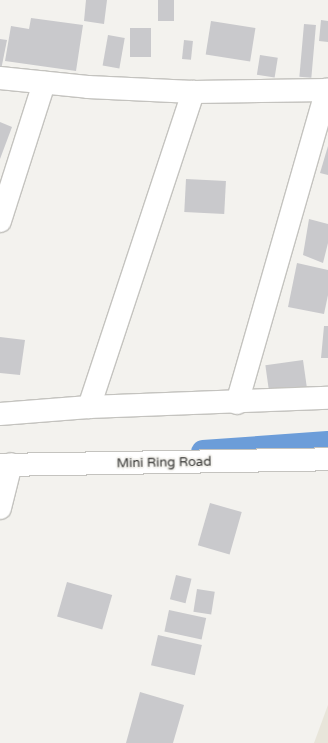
<!DOCTYPE html>
<style>
body{margin:0}
#map{position:relative;width:328px;height:743px;overflow:hidden;background:#f3f2ee;font-family:"Varela Round",sans-serif}
div>[style]{position:absolute}
.built>*{inset:0;background:#e8e5da}
.canal>*{height:24px;margin:-12px;padding:0 12px;transform-origin:12px;border-radius:12px;background:#6c9dd9}
.building>*{inset:0;background:#c9c9cc;transform-origin:0 0}
.roads{filter:drop-shadow(1px 0 #c4c3bf) drop-shadow(-1px 0 #c4c3bf) drop-shadow(0 1px #c4c3bf) drop-shadow(0 -1px #c4c3bf)}
.street>*{height:22px;margin:-11px;padding:0 11px;transform-origin:11px;border-radius:11px;background:#fff}
.secondary>*{height:22px;margin:-11px;padding:0 11px;transform-origin:11px;border-radius:11px;background:#fff}
span{translate:-50% -50%;white-space:nowrap;text-align:center;line-height:1.15;-webkit-text-stroke:3.5px #f3f2ee;paint-order:stroke}
.street-label{font-size:13px;color:#353533}
</style>
<div id="map">
<div class="built">
<i style="clip-path:polygon(328px 705px,328px 743px,314px 743px)"></i>
</div>
<div class="canal">
<i style="left:203px;top:452px;width:125px;rotate:-4.1deg"></i>
</div>
<div class="building">
<i style="clip-path:polygon(86px 0,107px 0,104px 24px,84px 21px)"></i>
<i style="left:158px;top:0;width:16px;height:21px"></i>
<i style="clip-path:polygon(31px 18px,83px 25px,76px 71px,5px 61px,11px 26px,29px 29px)"></i>
<i style="clip-path:polygon(321px 20px,328px 21px,328px 42px,319px 41px)"></i>
<i style="left:211px;top:21px;width:45px;height:34px;rotate:9deg"></i>
<i style="left:304px;top:24px;width:12px;height:53px;rotate:5deg"></i>
<i style="left:130px;top:28px;width:21px;height:29px"></i>
<i style="left:108px;top:35px;width:17px;height:31px;rotate:10deg"></i>
<i style="clip-path:polygon(0 39px,7px 40px,1px 70px,0 70px)"></i>
<i style="left:184px;top:40px;width:9px;height:19px;rotate:6deg"></i>
<i style="left:260px;top:55px;width:18px;height:20px;rotate:9deg"></i>
<i style="clip-path:polygon(0 122px,12px 127px,0 159px)"></i>
<i style="clip-path:polygon(328px 146px,328px 175px,320px 173px)"></i>
<i style="left:186px;top:179px;width:40px;height:33px;rotate:3deg"></i>
<i style="clip-path:polygon(309px 219px,328px 224px,328px 243px,323px 263px,303px 255px)"></i>
<i style="clip-path:polygon(297px 263px,328px 270px,328px 295px,324px 314px,288px 307px)"></i>
<i style="clip-path:polygon(324px 326px,328px 326px,328px 358px,321px 358px)"></i>
<i style="clip-path:polygon(0 337px,25px 340px,20px 375px,0 373px)"></i>
<i style="left:303px;top:360px;width:35px;height:38px;rotate:82deg"></i>
<i style="left:210px;top:503px;width:33px;height:44px;rotate:16deg"></i>
<i style="left:176px;top:575px;width:16px;height:25px;rotate:14deg"></i>
<i style="left:67px;top:582px;width:47px;height:36px;rotate:16deg"></i>
<i style="left:197px;top:589px;width:18px;height:23px;rotate:9deg"></i>
<i style="left:169px;top:610px;width:38px;height:22px;rotate:12deg"></i>
<i style="left:158px;top:635px;width:45px;height:31px;rotate:13deg"></i>
<i style="clip-path:polygon(140px 692px,184px 705px,173px 743px,126px 743px)"></i>
</div>
<div class="roads">
<div class="street">
<i style="left:0;top:78px;width:88px;rotate:5.8deg"></i>
<i style="left:88px;top:87px;width:105px;rotate:2.7deg"></i>
<i style="left:193px;top:92px;width:135px;rotate:-0.8deg"></i>
<i style="left:0;top:221px;width:145px;rotate:-72.3deg"></i>
<i style="left:237px;top:403px;width:326px;rotate:-74deg"></i>
<i style="left:89px;top:407px;width:239px;rotate:-2.2deg"></i>
<i style="left:0;top:414px;width:89px;rotate:-4.5deg"></i>
<i style="left:89px;top:407px;width:332px;rotate:-71.7deg"></i>
<i style="left:0;top:508px;width:45px;rotate:-76deg"></i>
</div>
<div class="secondary">
<i style="left:0;top:465px;width:328px;rotate:-1deg"></i>
</div>
</div>
<div class="street-label">
<span style="left:164px;top:463px;rotate:-1deg">Mini Ring Road</span>
</div>
</div>
